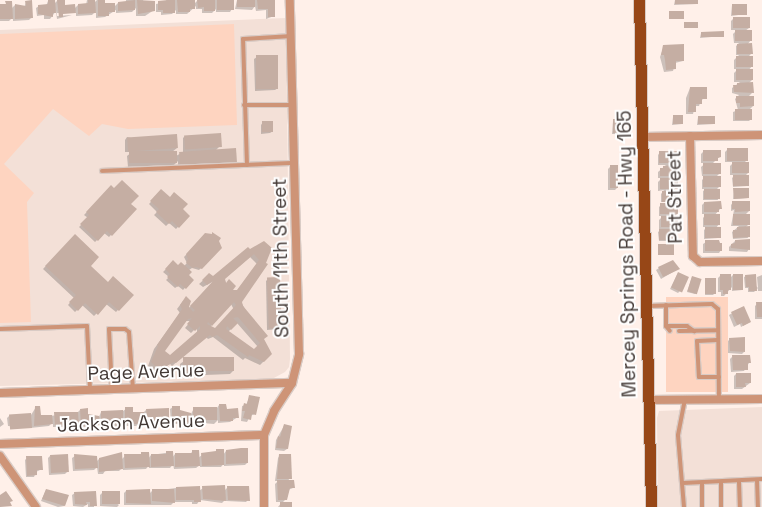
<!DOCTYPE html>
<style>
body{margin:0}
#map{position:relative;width:762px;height:507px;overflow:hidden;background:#fff0e9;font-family:"Space Grotesk",sans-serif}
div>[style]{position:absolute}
.built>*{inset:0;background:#f3e0d7}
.green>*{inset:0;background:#fed4c0;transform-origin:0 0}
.shadow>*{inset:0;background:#0003}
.building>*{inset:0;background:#c5aea3;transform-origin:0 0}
.roads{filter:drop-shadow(1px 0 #d9cbc5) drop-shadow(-1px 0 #d9cbc5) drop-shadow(0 1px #d9cbc5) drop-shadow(0 -1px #d9cbc5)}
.lane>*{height:4px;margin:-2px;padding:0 2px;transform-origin:2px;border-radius:2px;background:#ce9477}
.street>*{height:8px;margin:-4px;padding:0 4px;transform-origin:4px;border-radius:4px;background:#ce9477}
.primary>*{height:11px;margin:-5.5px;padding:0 5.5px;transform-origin:5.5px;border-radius:5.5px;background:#974717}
span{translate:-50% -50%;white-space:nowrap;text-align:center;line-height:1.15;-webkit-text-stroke:4px #fff;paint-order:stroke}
.street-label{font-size:19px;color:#423834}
</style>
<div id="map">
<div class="built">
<i style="clip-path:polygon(286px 18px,290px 359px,289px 367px,285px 372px,272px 379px,0 386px,0 30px)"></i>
<i style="clip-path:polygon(762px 407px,762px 507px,658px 507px,657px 418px,659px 411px)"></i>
</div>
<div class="green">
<i style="clip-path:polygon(234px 24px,237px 125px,128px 129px,102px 124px,89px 136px,53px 109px,4px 164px,34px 193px,27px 202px,31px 322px,0 323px,0 34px)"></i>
<i style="left:666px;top:297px;width:62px;height:95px"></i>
</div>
<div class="shadow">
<i style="clip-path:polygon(58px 0,64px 0,64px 6px,74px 9px,78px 5px,86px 5px,87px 0,94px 0,94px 3px,97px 0,103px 0,104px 5px,114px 7px,118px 3px,126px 3px,126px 0,143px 0,144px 3px,154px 10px,145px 16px,136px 16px,136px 8px,132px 12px,116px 13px,116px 10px,105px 17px,96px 18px,96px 11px,92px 15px,76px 16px,76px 11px,74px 13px,57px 13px,57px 16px,72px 15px,57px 19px,56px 11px,50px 19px,44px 19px,44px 15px,37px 16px,36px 8px,39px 6px,46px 6px,48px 1px,54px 4px)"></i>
<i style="clip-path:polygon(166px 0,183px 0,194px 4px,198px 0,232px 0,232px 9px,230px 12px,216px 12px,216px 9px,212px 13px,202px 13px,202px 9px,196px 9px,196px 6px,187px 14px,176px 14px,176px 10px,172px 14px,161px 15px,161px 12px,156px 12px,156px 4px,166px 2px)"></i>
<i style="clip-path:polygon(237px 0,273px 0,274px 16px,266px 19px,266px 10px,256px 11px,255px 6px,252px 10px,235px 9px)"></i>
<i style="clip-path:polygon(675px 0,697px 0,697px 4px,674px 5px)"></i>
<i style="clip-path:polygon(26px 2px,31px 18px,29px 20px,13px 21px,13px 17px,9px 21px,0 21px,0 5px,11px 3px,11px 9px,15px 5px,24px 8px)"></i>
<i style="clip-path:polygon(732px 5px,746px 14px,731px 16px)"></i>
<i style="clip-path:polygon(733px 19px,749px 28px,745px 31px,751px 40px,747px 45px,751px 54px,748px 57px,752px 66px,748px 71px,752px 80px,748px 84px,752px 93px,748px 97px,753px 106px,749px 110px,751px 119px,749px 121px,733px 121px,733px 112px,738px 110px,735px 99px,739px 95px,732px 93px,732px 88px,740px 82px,734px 82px,734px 73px,738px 69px,734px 69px,734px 60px,739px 55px,736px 55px,736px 46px,739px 43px,734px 43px,733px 34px,737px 30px,731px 30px,731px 21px)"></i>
<i style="clip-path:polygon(701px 33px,723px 36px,700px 38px)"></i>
<i style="clip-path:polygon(664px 46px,683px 61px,675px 63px,673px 71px,664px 72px,660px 57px)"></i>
<i style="clip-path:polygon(257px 57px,278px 88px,275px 90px,255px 91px,254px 59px)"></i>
<i style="clip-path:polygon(690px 88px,706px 98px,701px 100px,699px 106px,695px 106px,693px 114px,686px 114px,686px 98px)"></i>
<i style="clip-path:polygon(673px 117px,682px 124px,672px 125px)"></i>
<i style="clip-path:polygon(698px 117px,714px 124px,697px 125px)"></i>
<i style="clip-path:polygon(613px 121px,619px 132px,618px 134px,612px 134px)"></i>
<i style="clip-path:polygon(263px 122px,273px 131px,270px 133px,261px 134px,261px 125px)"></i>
<i style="clip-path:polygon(185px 136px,220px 146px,216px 150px,235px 162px,233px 164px,178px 166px,178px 161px,174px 165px,128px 167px,127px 156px,132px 152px,125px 152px,125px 140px,127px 137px,177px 148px,172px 152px,176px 156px,183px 152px,183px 138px)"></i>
<i style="clip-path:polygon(727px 150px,747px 160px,743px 164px,748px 173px,744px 177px,747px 186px,733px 187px,732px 178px,735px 175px,730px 175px,730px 166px,734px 162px,725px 162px,725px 152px)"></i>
<i style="clip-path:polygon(660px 152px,675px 162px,670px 167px,676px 175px,672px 179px,676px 188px,672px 192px,675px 202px,661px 202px,661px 194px,664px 190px,658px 191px,658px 182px,662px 178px,658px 178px,658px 172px,666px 165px,658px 165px,658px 155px)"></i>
<i style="clip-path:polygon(703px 152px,719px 157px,712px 164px,720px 173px,716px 177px,720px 186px,716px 190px,718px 200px,703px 200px,703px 191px,706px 189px,702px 189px,702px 180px,706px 176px,702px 176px,701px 167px,706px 163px,701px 163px,701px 154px)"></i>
<i style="clip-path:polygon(610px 167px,617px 188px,615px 190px,608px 190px,608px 169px)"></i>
<i style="clip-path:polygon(111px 187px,135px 210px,109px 237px,104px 233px,95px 242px,79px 227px,88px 218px,84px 215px)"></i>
<i style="clip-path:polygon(734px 190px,748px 198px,733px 199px)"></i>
<i style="clip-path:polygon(161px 191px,188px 216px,176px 229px,169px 223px,166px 226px,154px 215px,157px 212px,149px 204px)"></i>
<i style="clip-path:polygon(733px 202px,749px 211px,745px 215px,749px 224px,745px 228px,748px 238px,733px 239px,732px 232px,739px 226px,731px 226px,734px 210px,731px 211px,731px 205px)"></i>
<i style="clip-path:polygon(704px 203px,720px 209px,714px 216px,719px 224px,716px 228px,718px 238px,704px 239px,704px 230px,707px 227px,703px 227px,703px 218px,706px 214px,702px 214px,702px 205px)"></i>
<i style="clip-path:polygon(661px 205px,677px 214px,673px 218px,677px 226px,674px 229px,673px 241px,659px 241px,658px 232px,662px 229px,659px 229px,659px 220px,663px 216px,659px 216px,659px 207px)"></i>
<i style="clip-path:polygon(206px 234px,201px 268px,199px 270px,192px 268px,189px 270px,187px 275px,192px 280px,183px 290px,178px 286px,175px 288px,166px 280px,169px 277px,163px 272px,173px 262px,178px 267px,184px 266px,187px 263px,184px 257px)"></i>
<i style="clip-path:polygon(75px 236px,89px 266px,108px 284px,132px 295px,116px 312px,106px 304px,94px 316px,82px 305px,75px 312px,68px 305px,74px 298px,43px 269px)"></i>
<i style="clip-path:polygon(735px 241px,749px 249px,747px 252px,729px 251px,729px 247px)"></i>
<i style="clip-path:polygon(706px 242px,721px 250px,719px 253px,703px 253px,703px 244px)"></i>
<i style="clip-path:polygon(evenodd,271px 249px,241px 302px,271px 354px,260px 365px,245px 358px,243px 360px,213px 337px,208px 339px,206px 337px,172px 366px,170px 364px,155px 373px,148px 366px,154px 349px,180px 313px,177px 309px,183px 301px,186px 311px,214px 281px,203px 287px,199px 284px,209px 275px,214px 277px,249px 250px,271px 249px,250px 257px,257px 264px,236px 292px,230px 291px,224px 279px,250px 257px,271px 249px,231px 304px,234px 310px,232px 312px,215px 330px,210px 327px,231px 304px,271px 249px,184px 321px,191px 321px,185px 328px,191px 333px,197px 327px,197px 333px,170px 357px,163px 351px,184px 321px,271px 249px,237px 323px,258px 347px,254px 350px,228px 332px,237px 323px)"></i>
<i style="clip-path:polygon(659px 268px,678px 269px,661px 279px,656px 270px)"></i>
<i style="clip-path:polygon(678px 273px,680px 291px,678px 293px,670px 289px)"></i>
<i style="clip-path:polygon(733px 275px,742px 290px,732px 291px,732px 287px,724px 296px,721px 296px,721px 292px,718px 292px,718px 278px,720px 276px,729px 279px)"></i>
<i style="clip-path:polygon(762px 275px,762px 291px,758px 291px,758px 288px,754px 292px,748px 292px,748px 288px,745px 288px,744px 277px,746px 276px,758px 288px,757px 277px)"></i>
<i style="clip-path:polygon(692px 277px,697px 293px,695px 294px,687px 292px)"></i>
<i style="clip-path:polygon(268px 279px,281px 327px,279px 329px,267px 330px,266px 281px)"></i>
<i style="clip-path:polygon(706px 280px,715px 293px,713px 295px,705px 295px)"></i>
<i style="clip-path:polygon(757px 304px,762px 304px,762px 319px,755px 319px,755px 306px)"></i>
<i style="clip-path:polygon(743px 307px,750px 322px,741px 327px,740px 324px,734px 327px,729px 315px)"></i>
<i style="clip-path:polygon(730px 339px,744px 352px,742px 354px,728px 353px,728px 341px)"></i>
<i style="clip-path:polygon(733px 356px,749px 363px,744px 371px,731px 372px,730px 359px)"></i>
<i style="clip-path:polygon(184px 361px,233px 371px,230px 374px,181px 376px,180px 364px)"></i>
<i style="clip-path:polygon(736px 374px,750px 383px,742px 389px,734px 389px,734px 376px)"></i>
<i style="clip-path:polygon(250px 396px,255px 414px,250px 416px,247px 422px,241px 421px,242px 406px,246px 405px)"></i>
<i style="clip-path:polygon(219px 405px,238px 417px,230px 422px,218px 423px,218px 420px,214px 424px,190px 422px,188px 424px,171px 424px,170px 409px,173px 407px,179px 411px,191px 414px,194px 408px,217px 408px)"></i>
<i style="clip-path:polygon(36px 407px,40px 417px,77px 413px,80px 410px,87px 415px,99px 417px,101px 412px,123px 411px,126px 409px,132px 413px,143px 413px,146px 410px,168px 423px,166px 425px,145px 423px,145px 419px,136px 426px,124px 426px,124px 423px,120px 427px,98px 425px,79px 428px,79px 425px,75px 429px,70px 429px,69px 427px,53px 427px,53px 422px,49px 426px,30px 428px,8px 426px,7px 418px,10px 415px,31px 415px)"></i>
<i style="clip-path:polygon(0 418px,4px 424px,0 427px)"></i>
<i style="clip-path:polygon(284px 426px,287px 449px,284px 451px,275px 450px,276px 440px)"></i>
<i style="clip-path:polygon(193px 451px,198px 458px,202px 455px,223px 455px,226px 451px,247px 463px,245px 465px,224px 466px,224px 463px,221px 467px,200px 467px,200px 465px,196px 468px,174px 469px,173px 464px,170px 468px,149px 468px,149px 465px,146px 469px,123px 470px,123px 467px,119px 471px,105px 471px,103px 474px,98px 474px,97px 467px,94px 470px,73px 471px,72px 458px,75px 456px,96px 462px,99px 459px,121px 460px,125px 456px,148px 453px,148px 459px,151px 455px,172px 452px,172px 458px,175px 454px,190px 454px)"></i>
<i style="clip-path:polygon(280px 455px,290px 478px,287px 482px,293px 488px,288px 490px,286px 499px,282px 503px,291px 507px,278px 507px,282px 502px,276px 502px,275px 484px,278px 481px,275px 481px,278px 458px)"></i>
<i style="clip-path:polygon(50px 456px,67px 472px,65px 474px,49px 475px,48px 458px)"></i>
<i style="clip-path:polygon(27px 458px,42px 469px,36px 472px,34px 477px,26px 477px,25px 460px)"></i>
<i style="clip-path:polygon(228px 487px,248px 500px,246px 502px,226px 501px,226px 499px,222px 503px,200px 500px,197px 504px,192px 504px,192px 502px,174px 502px,171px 505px,124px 505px,124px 493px,126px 491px,149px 494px,152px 491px,176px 488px,199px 491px,203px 488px,224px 491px)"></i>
<i style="clip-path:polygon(46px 490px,67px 495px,64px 506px,58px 507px,41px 501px)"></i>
<i style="clip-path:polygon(95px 492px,94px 507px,88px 507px,88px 504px,83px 507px,73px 506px,72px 495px,75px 493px)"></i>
<i style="clip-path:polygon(102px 493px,119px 505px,117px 507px,100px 506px,100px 495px)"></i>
</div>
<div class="building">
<i style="clip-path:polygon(32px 0,33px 18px,15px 19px,15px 4px,26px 6px,25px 1px)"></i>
<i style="clip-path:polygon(48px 0,55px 0,56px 13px,53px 13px,53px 17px,38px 14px,38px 5px,48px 4px)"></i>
<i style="clip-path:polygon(57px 0,65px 0,65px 5px,75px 4px,76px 13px,63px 14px,63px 17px,59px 17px)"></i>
<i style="clip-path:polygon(88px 0,95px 0,96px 13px,78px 14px,78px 4px,88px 3px)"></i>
<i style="clip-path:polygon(98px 0,105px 0,105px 3px,115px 3px,115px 12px,109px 12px,109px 16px,98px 16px)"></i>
<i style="clip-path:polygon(135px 0,135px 10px,118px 11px,118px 2px)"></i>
<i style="clip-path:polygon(137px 0,155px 1px,155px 11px,138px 14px)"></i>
<i style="clip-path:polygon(168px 0,175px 0,175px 13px,163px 13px,163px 10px,158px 10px,158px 1px)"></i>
<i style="clip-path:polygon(177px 0,195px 0,195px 9px,190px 9px,190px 12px,178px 12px)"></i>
<i style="clip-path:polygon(197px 0,215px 0,215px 11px,204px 11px,204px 7px,198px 8px)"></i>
<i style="left:217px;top:0;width:17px;height:10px"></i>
<i style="left:237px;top:0;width:18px;height:7px"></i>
<i style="clip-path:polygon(257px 0,275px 0,275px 17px,268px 17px,268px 9px,258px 9px)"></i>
<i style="left:675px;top:0;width:23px;height:4px"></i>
<i style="clip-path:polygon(5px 1px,12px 1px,13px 19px,0 19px,0 4px,6px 4px)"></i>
<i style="left:732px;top:4px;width:15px;height:11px"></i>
<i style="left:669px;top:11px;width:15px;height:8px"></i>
<i style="left:733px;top:17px;width:17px;height:11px"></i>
<i style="left:684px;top:22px;width:14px;height:6px"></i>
<i style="left:735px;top:30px;width:17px;height:11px"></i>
<i style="clip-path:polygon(724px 31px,724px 37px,701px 37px,701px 32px)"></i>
<i style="clip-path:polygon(752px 43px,753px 54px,737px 54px,737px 44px)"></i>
<i style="clip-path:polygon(684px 44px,684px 61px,676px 61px,676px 69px,666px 70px,665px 60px,664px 55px,661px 55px,663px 45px)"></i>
<i style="left:256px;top:55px;width:22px;height:34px"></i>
<i style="left:736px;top:56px;width:17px;height:11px"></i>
<i style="left:753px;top:69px;width:11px;height:17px;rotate:90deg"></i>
<i style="clip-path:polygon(753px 82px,754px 93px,734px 92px,733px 85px,737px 85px,737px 83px)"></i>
<i style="clip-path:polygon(690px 87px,707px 87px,707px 99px,702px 99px,702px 104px,696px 104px,696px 112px,688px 112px)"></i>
<i style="clip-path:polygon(736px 96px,754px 96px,754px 106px,740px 107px,740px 103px,736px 103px)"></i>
<i style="left:735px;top:109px;width:17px;height:11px"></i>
<i style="left:673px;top:115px;width:10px;height:9px"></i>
<i style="left:698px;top:116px;width:17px;height:8px"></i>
<i style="left:613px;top:119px;width:8px;height:14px"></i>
<i style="left:262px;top:121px;width:11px;height:11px"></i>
<i style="left:221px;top:133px;width:14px;height:37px;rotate:86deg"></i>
<i style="left:177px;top:134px;width:14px;height:50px;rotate:86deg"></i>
<i style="left:236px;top:148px;width:14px;height:57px;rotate:86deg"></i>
<i style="left:727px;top:148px;width:21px;height:13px"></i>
<i style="clip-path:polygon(703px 150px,721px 150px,721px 157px,718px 158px,718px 161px,703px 161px)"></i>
<i style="left:177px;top:151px;width:12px;height:48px;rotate:90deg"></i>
<i style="left:659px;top:151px;width:18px;height:12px"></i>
<i style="left:749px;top:162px;width:11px;height:17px;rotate:90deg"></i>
<i style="left:703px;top:163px;width:18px;height:11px"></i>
<i style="left:610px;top:165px;width:8px;height:23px"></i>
<i style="clip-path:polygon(677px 165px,678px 176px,660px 176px,660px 168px,663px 168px,663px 166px)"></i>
<i style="left:733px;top:175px;width:16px;height:11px"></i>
<i style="left:703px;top:176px;width:18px;height:11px"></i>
<i style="left:660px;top:178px;width:18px;height:11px"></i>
<i style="clip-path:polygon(122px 180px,139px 196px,131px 204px,137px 209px,112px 236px,107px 231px,98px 241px,80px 224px,89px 215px,86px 212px,111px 185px,114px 188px)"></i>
<i style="clip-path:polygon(733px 188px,749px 188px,749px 198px,734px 199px)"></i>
<i style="clip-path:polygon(161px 189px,170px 197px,174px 192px,188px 204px,183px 209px,190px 216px,179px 228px,172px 221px,169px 224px,156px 212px,159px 209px,150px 201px)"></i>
<i style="left:704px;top:189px;width:16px;height:10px"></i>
<i style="left:662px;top:191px;width:16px;height:11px"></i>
<i style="clip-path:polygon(721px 201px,722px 209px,719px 209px,719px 212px,704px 212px,704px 202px)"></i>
<i style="clip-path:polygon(732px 201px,750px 201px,750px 211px,735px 212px,735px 209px,732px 209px)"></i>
<i style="left:678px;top:203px;width:11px;height:18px;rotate:90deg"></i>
<i style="left:704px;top:214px;width:16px;height:11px"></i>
<i style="left:733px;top:214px;width:17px;height:11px"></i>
<i style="left:661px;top:216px;width:17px;height:11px"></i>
<i style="clip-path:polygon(750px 226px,750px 237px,733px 238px,733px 230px,737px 230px,737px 227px)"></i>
<i style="left:705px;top:227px;width:16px;height:11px"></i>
<i style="left:675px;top:229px;width:11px;height:16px;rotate:90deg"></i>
<i style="clip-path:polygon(212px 232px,221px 238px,219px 241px,222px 248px,202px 269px,196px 267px,193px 268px,186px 263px,188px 259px,186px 254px,205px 233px,212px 234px)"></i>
<i style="clip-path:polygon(75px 234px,99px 257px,91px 266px,108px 282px,113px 276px,134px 295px,119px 311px,109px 302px,98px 315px,85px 303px,78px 311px,69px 302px,76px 295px,45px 266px)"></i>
<i style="clip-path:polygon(750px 239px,750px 250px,731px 248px,731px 244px,735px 243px,735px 240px)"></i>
<i style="clip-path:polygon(705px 240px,719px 240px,720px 243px,722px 243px,722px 251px,705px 251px)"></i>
<i style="clip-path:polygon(evenodd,264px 241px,272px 248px,266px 263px,268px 264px,242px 302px,243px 306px,268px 336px,264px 339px,272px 354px,264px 362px,249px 355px,248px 357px,217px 335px,212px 337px,210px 335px,176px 363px,174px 362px,159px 370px,151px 362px,158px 346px,157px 345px,182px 309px,180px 305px,186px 296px,191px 301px,189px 307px,193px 312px,195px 310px,190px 306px,213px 281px,207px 285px,202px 280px,209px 273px,213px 276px,248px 247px,250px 249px,264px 241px,254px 254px,259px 260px,237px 290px,233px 290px,236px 286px,229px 279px,226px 283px,225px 279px,254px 254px,264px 241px,234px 302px,236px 305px,215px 328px,207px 324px,208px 322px,212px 326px,234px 302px,264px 241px,238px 317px,260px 343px,254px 349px,226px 329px,227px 326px,231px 330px,238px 323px,233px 318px,238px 317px,264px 241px,192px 318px,187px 324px,195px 331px,200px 326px,200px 329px,170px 355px,165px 351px,188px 319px,192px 318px)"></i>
<i style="left:658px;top:244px;width:16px;height:11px"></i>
<i style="clip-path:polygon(173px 260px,178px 265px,181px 262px,192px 272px,189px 275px,194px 280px,186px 289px,180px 284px,178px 287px,167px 277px,170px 274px,165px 269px)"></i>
<i style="clip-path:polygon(673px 260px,680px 269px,663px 277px,658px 267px)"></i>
<i style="left:678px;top:272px;width:12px;height:17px;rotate:24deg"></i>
<i style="clip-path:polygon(720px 274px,731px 274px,731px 290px,728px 290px,728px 294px,723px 294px,723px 290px,720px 290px)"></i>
<i style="left:733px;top:274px;width:10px;height:16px"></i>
<i style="clip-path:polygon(756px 274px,757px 291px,749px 291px,749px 287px,746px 287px,745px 275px)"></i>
<i style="left:692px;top:276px;width:10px;height:16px;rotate:17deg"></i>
<i style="left:280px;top:277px;width:51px;height:13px;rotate:88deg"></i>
<i style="left:705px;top:278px;width:11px;height:16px"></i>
<i style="clip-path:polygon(756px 302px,762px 302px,762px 317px,757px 317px)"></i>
<i style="clip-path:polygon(744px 306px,751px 322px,743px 326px,742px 323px,737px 325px,731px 312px)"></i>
<i style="clip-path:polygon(745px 337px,745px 352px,730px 351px,729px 338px)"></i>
<i style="clip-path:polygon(732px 355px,750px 355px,751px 363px,748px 363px,748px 370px,733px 370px)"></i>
<i style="left:234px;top:357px;width:14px;height:51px;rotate:90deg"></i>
<i style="clip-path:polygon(736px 373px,751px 373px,751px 383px,745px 383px,746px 387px,736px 387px)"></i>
<i style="clip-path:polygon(249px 395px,260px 397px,256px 415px,252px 414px,251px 420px,243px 418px,245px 411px,242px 411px,244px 403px,247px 404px)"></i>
<i style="clip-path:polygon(219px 404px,226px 404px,227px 409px,238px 408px,239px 418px,233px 418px,233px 421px,220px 421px)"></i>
<i style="clip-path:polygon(35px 406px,40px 406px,41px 415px,52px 415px,53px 424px,34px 426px)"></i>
<i style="clip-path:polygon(172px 406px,180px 406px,180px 410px,191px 413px,191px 422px,172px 423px)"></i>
<i style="clip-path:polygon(125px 407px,133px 407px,133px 412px,144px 412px,145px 421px,139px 421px,139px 424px,125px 424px)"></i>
<i style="left:193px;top:407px;width:24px;height:13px"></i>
<i style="clip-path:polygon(88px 408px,88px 414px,99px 416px,100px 425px,81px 426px,80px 409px)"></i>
<i style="clip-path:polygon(169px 408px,169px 424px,147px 421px,146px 409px)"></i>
<i style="clip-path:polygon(123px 410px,123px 425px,101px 423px,101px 411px)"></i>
<i style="clip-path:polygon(54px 412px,78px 412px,79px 427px,55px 426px)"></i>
<i style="left:31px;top:413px;width:15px;height:22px;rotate:86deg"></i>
<i style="clip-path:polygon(284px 424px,292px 426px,288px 449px,276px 448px,278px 436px,280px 437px)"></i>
<i style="clip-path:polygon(241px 448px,248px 448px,248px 463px,226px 464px,226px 450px)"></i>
<i style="clip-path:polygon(216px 449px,224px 449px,224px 465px,202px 466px,201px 453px,216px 451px)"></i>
<i style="clip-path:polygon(192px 450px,199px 450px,200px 466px,175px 467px,175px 453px,192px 453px)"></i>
<i style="clip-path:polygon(166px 451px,173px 451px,174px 466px,151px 467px,151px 454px,166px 454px)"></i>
<i style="clip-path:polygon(122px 452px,123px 469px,99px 472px,99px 458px)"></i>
<i style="clip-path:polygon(141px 452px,149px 452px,150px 467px,125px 468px,124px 454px,141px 454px)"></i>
<i style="left:68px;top:454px;width:18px;height:18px;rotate:87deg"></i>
<i style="clip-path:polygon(74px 454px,97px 456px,98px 468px,75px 469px)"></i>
<i style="clip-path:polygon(279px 454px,291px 454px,292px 479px,277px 479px)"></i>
<i style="clip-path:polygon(26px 456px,42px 456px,43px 470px,37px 470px,37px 475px,27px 476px)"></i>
<i style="clip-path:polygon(277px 480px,294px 480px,295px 488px,290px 488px,287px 500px,278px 500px)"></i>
<i style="clip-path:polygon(225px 485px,226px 501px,203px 499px,202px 486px)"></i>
<i style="clip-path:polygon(200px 486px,201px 502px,194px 502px,194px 500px,176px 500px,176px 487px)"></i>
<i style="clip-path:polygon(227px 486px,249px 486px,250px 501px,228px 500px)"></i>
<i style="clip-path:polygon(46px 489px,69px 495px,65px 506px,42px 499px)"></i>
<i style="clip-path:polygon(150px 489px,151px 504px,126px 503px,126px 490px)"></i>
<i style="clip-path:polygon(152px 489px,174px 489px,175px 503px,152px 501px)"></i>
<i style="clip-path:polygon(6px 491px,13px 501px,10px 502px,12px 506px,0 507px,0 495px)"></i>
<i style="clip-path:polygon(96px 491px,97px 506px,90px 506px,90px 502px,86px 502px,87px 505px,75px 504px,74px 492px)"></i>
<i style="left:102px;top:491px;width:18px;height:13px"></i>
<i style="left:280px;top:502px;width:12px;height:5px"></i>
</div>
<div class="roads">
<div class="lane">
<i style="left:244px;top:105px;width:48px"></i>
<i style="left:247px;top:165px;width:126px;rotate:-91.8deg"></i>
<i style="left:243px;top:39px;width:49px;rotate:-3.5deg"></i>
<i style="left:102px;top:171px;width:193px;rotate:-2.4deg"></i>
<i style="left:666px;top:305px;width:21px;rotate:90deg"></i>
<i style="left:666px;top:326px;width:6px;rotate:51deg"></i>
<i style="left:648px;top:306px;width:64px;rotate:-1.8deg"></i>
<i style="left:712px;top:304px;width:8px;rotate:40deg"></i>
<i style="left:718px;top:309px;width:91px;rotate:89.4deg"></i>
<i style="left:666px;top:326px;width:21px"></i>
<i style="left:687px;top:326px;width:9px;rotate:36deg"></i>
<i style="left:0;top:329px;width:87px;rotate:-2deg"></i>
<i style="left:87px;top:326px;width:64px;rotate:87.3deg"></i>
<i style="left:679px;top:331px;width:39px;rotate:-1deg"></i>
<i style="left:718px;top:340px;width:21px;rotate:177deg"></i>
<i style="left:697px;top:341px;width:36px;rotate:87deg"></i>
<i style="left:699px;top:377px;width:20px"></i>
<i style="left:112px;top:389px;width:60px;rotate:-92.9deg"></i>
<i style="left:109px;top:329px;width:16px"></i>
<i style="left:125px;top:329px;width:5px;rotate:37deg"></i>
<i style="left:129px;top:332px;width:57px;rotate:86deg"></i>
<i style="left:757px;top:480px;width:27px;rotate:88deg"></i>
<i style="left:739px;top:482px;width:25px;rotate:88deg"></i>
<i style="left:683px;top:483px;width:79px;rotate:-2.9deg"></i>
<i style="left:702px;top:483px;width:24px;rotate:90deg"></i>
<i style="left:721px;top:483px;width:24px;rotate:90deg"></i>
<i style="left:684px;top:507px;width:72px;rotate:-94.8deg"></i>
<i style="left:678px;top:435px;width:36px;rotate:-79deg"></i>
</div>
<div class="street">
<i style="left:690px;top:136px;width:120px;rotate:88.6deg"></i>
<i style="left:693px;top:256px;width:9px;rotate:41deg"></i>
<i style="left:700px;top:262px;width:62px;rotate:-0.9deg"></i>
<i style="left:642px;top:137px;width:120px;rotate:-1deg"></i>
<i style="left:0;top:393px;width:292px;rotate:-2deg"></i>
<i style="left:648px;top:400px;width:114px;rotate:-0.5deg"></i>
<i style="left:0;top:444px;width:264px;rotate:-2deg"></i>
<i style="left:0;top:456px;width:62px;rotate:54.8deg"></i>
<i style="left:264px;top:507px;width:72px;rotate:-90deg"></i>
<i style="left:264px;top:435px;width:26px;rotate:-67deg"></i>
<i style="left:274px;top:411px;width:33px;rotate:-57deg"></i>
<i style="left:292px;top:383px;width:30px;rotate:-76deg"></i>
<i style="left:299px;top:354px;width:354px;rotate:-91.5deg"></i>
</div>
<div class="primary">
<i style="left:639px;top:0;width:507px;rotate:88.64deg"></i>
</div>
</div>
<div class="street-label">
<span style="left:675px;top:197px;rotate:-91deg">Pat Street</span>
<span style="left:627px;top:254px;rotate:-91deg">Mercey Springs Road - Hwy 165</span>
<span style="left:281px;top:258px;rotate:-91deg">South 11th Street</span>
<span style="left:146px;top:372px;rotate:-2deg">Page Avenue</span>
<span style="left:131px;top:423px;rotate:-2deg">Jackson Avenue</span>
</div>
</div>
